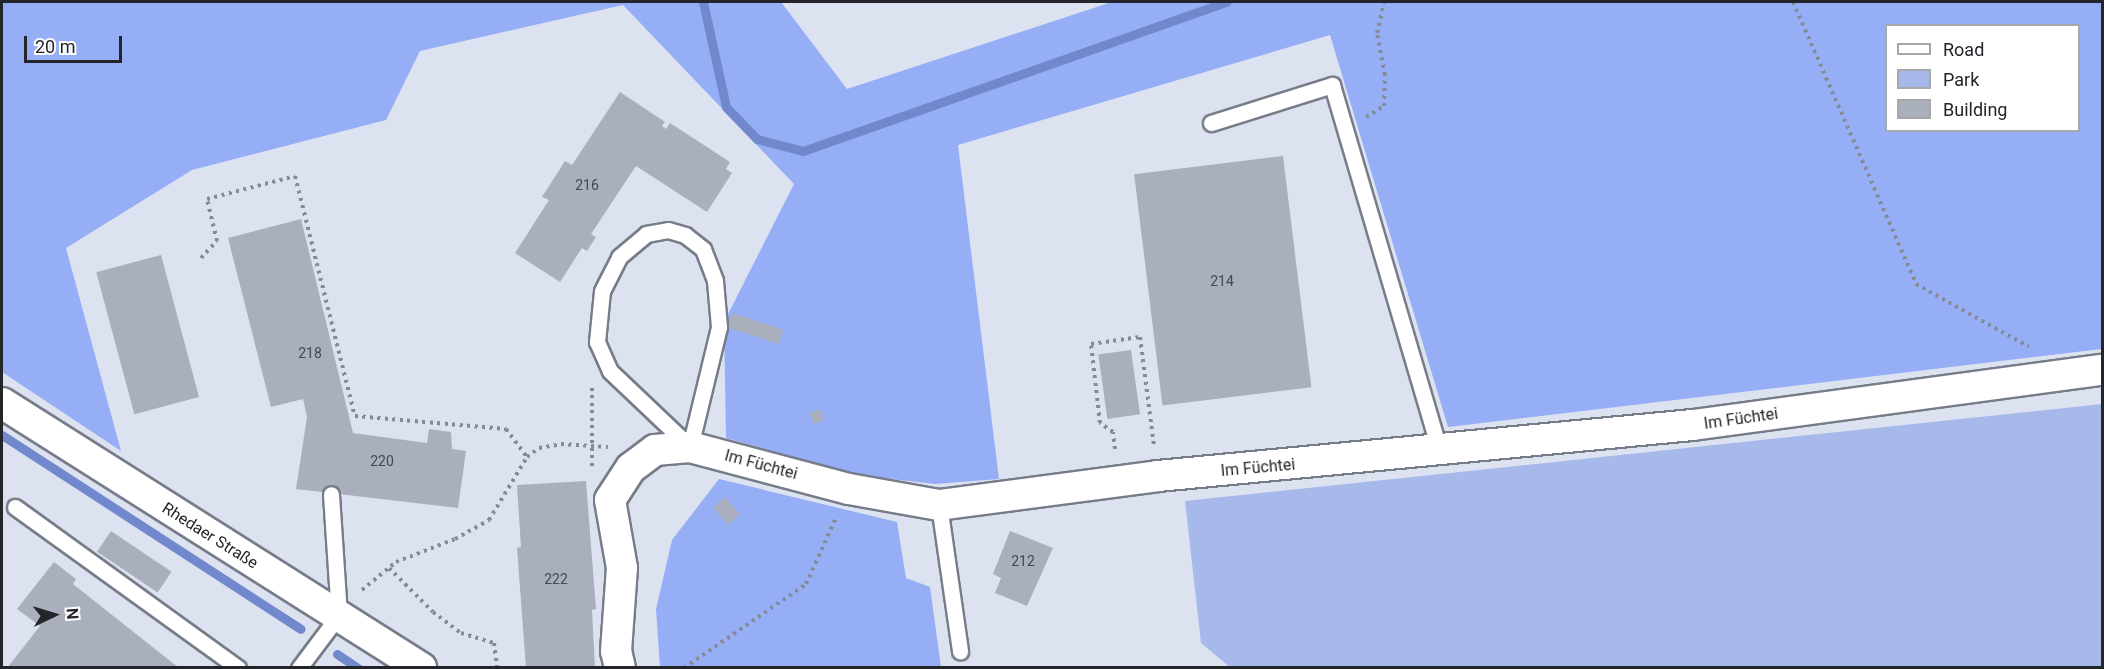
<!DOCTYPE html>
<meta charset="utf-8">
<style>
body{margin:0}
#map{position:relative;width:2104px;height:669px;overflow:hidden;background:#dde2f1;font-family:Roboto,sans-serif}
div>[style]{position:absolute}
.green>*{inset:0;background:#a7b9eb}
.forest>*{inset:0;background:#96aef6}
.stream>*{height:9px;margin:-4.5px;padding:0 4.5px;transform-origin:4.5px;border-radius:4.5px;background:#7288cd}
.building>*{inset:0;background:#a9afbd;transform-origin:0 0}
.path>*{height:4px;margin-top:-2px;transform-origin:0;background:repeating-linear-gradient(90deg,#868a94 0 3px,transparent 0 7.5px)}
.roads{filter:drop-shadow(2px 0 #777c8a) drop-shadow(-2px 0 #777c8a) drop-shadow(0 2px #777c8a) drop-shadow(0 -2px #777c8a)}
.service>*{height:15px;margin:-7.5px;padding:0 7.5px;transform-origin:7.5px;border-radius:7.5px;background:#fff}
.minor>*{height:30px;margin:-15px;padding:0 15px;transform-origin:15px;border-radius:15px;background:#fff}
span{translate:-50% -50%;white-space:nowrap;text-align:center;line-height:1.15;-webkit-text-stroke:5px #fff;paint-order:stroke}
.number-label{font-size:14px;color:#44484f}
.number-label span{-webkit-text-stroke-width:0}
.street-label{font-size:16px;color:#23252a}
.frame{position:absolute;inset:0;border:3px solid #23252a;pointer-events:none}
.legend{position:absolute;left:1885px;top:24px;width:195px;height:108px;box-sizing:border-box;background:#fff;border:2px solid #a7a8aa;margin:0;padding:8px 10px;list-style:none;font-size:18px;color:#23252a}
.legend li{display:flex;align-items:center;gap:12px;height:30px}
.legend b{width:30px;border:2px solid #a7a8aa}
.north{position:absolute;left:24px;top:585px;width:60px;height:60px;-webkit-text-stroke:4px #fff;paint-order:stroke;rotate:86deg;font-size:16px;font-weight:700;line-height:24px;text-align:center;color:#23252a}
.north::after{content:'';display:block;margin:auto;width:21px;height:27px;background:#23252a;clip-path:polygon(50% 0,100% 100%,50% 72%,0 100%)}
.scale{position:absolute;left:24px;top:36px;width:98px;height:27px;box-sizing:border-box;border:3px solid #23252a;border-top:0;padding-left:8px;font-size:18px;line-height:21px;white-space:nowrap;color:#23252a;-webkit-text-stroke:4px #fff;paint-order:stroke}
</style>
<div id="map">
<div class="green">
<i style="clip-path:polygon(2102px 404px,2102px 667px,1231px 668px,1201px 643px,1185px 501px)"></i>
</div>
<div class="forest">
<i style="clip-path:polygon(evenodd,2px 2px,781px 2px,847px 89px,1112px 2px,2102px 2px,2102px 349px,1448px 427px,1330px 35px,958px 145px,999px 479px,935px 484px,856px 475px,726px 438px,724px 322px,794px 184px,623px 5px,420px 51px,386px 120px,192px 170px,66px 248px,121px 451px,2px 372px,2px 2px,1886px 26px,2078px 26px,2078px 130px,1886px 130px,1886px 26px)"></i>
<i style="clip-path:polygon(719px 479px,897px 522px,906px 578px,930px 587px,941px 667px,660px 668px,656px 609px,672px 540px)"></i>
</div>
<div class="stream">
<i style="left:703px;top:2px;width:107px;rotate:77.6deg"></i>
<i style="left:726px;top:107px;width:45px;rotate:45.9deg"></i>
<i style="left:757px;top:139px;width:48px;rotate:14.6deg"></i>
<i style="left:803px;top:151px;width:449px;rotate:-19.4deg"></i>
<i style="left:2px;top:435px;width:356px;rotate:33deg"></i>
<i style="left:337px;top:654px;width:25px;rotate:34deg"></i>
</div>
<div class="building">
<i style="clip-path:polygon(620px 92px,665px 122px,662px 126px,666px 129px,670px 123px,730px 162px,726px 169px,732px 173px,707px 212px,636px 166px,591px 234px,596px 237px,587px 251px,582px 248px,560px 282px,515px 253px,549px 200px,542px 197px,565px 161px,572px 165px)"></i>
<i style="left:1283px;top:156px;width:233px;height:150px;rotate:83deg"></i>
<i style="clip-path:polygon(301px 219px,353px 433px,427px 443px,429px 429px,451px 432px,452px 449px,466px 451px,458px 508px,296px 489px,307px 417px,303px 399px,271px 407px,228px 238px)"></i>
<i style="left:161px;top:255px;width:147px;height:67px;rotate:75deg"></i>
<i style="left:732px;top:313px;width:54px;height:15px;rotate:18deg"></i>
<i style="left:1131px;top:350px;width:65px;height:33px;rotate:82deg"></i>
<i style="left:820px;top:409px;width:12px;height:11px;rotate:70deg"></i>
<i style="clip-path:polygon(586px 481px,596px 609px,592px 610px,595px 668px,526px 668px,517px 548px,521px 547px,517px 485px)"></i>
<i style="left:725px;top:497px;width:23px;height:16px;rotate:49deg"></i>
<i style="left:111px;top:531px;width:73px;height:25px;rotate:34deg"></i>
<i style="clip-path:polygon(1010px 531px,1053px 548px,1027px 606px,995px 593px,1001px 578px,993px 574px)"></i>
<i style="clip-path:polygon(54px 562px,76px 579px,73px 584px,179px 668px,7px 668px,40px 626px,17px 609px)"></i>
</div>
<div class="path">
<i style="left:1793px;top:2px;width:308px;rotate:66.4deg"></i>
<i style="left:1916px;top:284px;width:129px;rotate:29.1deg"></i>
<i style="left:1366px;top:117px;width:21px;rotate:-31deg"></i>
<i style="left:1384px;top:106px;width:31px;rotate:-88deg"></i>
<i style="left:1385px;top:75px;width:43px;rotate:-100.8deg"></i>
<i style="left:1377px;top:33px;width:32px;rotate:-77deg"></i>
<i style="left:201px;top:258px;width:23px;rotate:-47deg"></i>
<i style="left:217px;top:241px;width:43px;rotate:-103.4deg"></i>
<i style="left:207px;top:199px;width:91px;rotate:-14.6deg"></i>
<i style="left:295px;top:176px;width:247px;rotate:76deg"></i>
<i style="left:355px;top:416px;width:152px;rotate:4.9deg"></i>
<i style="left:506px;top:429px;width:35px;rotate:53deg"></i>
<i style="left:592px;top:388px;width:80px;rotate:90deg"></i>
<i style="left:1115px;top:449px;width:17px;rotate:-97deg"></i>
<i style="left:1113px;top:432px;width:16px;rotate:-145deg"></i>
<i style="left:1100px;top:423px;width:80px;rotate:-96.5deg"></i>
<i style="left:1091px;top:344px;width:49px;rotate:-8.1deg"></i>
<i style="left:1140px;top:337px;width:110px;rotate:82.7deg"></i>
<i style="left:389px;top:568px;width:62px;rotate:45deg"></i>
<i style="left:433px;top:612px;width:35px;rotate:37deg"></i>
<i style="left:461px;top:633px;width:34px;rotate:17deg"></i>
<i style="left:494px;top:643px;width:25px;rotate:83deg"></i>
<i style="left:362px;top:590px;width:44px;rotate:-39.5deg"></i>
<i style="left:396px;top:562px;width:63px;rotate:-21.3deg"></i>
<i style="left:455px;top:539px;width:39px;rotate:-29deg"></i>
<i style="left:489px;top:520px;width:74px;rotate:-58.9deg"></i>
<i style="left:527px;top:457px;width:15px;rotate:-37deg"></i>
<i style="left:539px;top:448px;width:22px;rotate:-10deg"></i>
<i style="left:561px;top:444px;width:47px;rotate:3.7deg"></i>
<i style="left:684px;top:668px;width:148px;rotate:-34.5deg"></i>
<i style="left:806px;top:584px;width:72px;rotate:-65.6deg"></i>
</div>
<div class="roads">
<div class="service">
<i style="left:1211px;top:123px;width:127px;rotate:-17.4deg"></i>
<i style="left:1332px;top:85px;width:383px;rotate:73.6deg"></i>
<i style="left:668px;top:230px;width:18px;rotate:16deg"></i>
<i style="left:685px;top:235px;width:23px;rotate:38deg"></i>
<i style="left:703px;top:249px;width:34px;rotate:69deg"></i>
<i style="left:715px;top:281px;width:46px;rotate:85deg"></i>
<i style="left:719px;top:327px;width:123px;rotate:103.6deg"></i>
<i style="left:690px;top:447px;width:110px;rotate:-136.5deg"></i>
<i style="left:610px;top:371px;width:32px;rotate:-114deg"></i>
<i style="left:597px;top:342px;width:51px;rotate:-84.4deg"></i>
<i style="left:602px;top:291px;width:38px;rotate:-63deg"></i>
<i style="left:619px;top:257px;width:35px;rotate:-40deg"></i>
<i style="left:646px;top:234px;width:22px;rotate:-10deg"></i>
<i style="left:939px;top:505px;width:148px;rotate:81.8deg"></i>
<i style="left:15px;top:507px;width:275px;rotate:35.8deg"></i>
<i style="left:299px;top:668px;width:66px;rotate:-53deg"></i>
<i style="left:339px;top:615px;width:121px;rotate:-93.8deg"></i>
</div>
<div class="minor">
<i style="left:2px;top:403px;width:496px;rotate:32.3deg"></i>
<i style="left:620px;top:668px;width:17px;rotate:-103deg"></i>
<i style="left:616px;top:651px;width:83px;rotate:-85.9deg"></i>
<i style="left:622px;top:568px;width:69px;rotate:-100deg"></i>
<i style="left:610px;top:500px;width:38px;rotate:-57deg"></i>
<i style="left:631px;top:468px;width:30px;rotate:-37deg"></i>
<i style="left:655px;top:450px;width:35px;rotate:-5deg"></i>
<i style="left:690px;top:447px;width:164px;rotate:14.8deg"></i>
<i style="left:849px;top:489px;width:91px;rotate:10.1deg"></i>
<i style="left:939px;top:505px;width:221px;rotate:-7.5deg"></i>
<i style="left:1158px;top:476px;width:537px;rotate:-5.45deg"></i>
<i style="left:1693px;top:425px;width:413px;rotate:-7.7deg"></i>
</div>
</div>
<div class="number-label">
<span style="left:587px;top:185px">216</span>
<span style="left:1222px;top:281px">214</span>
<span style="left:310px;top:353px">218</span>
<span style="left:382px;top:461px">220</span>
<span style="left:1023px;top:561px">212</span>
<span style="left:556px;top:579px">222</span>
</div>
<div class="street-label">
<span style="left:1741px;top:419px;rotate:-8deg">Im Füchtei</span>
<span style="left:761px;top:465px;rotate:15deg">Im Füchtei</span>
<span style="left:1258px;top:468px;rotate:-5deg">Im Füchtei</span>
<span style="left:210px;top:536px;rotate:32deg">Rhedaer Straße</span>
</div>
<div class="frame"></div>
<ul class="legend">
<li><b style="height:8px;background:#fff"></b>Road</li>
<li><b style="height:16px;background:#a7b9eb"></b>Park</li>
<li><b style="height:16px;background:#a9afbd"></b>Building</li>
</ul>
<div class="north">N</div>
<div class="scale">20 m</div>
</div>
